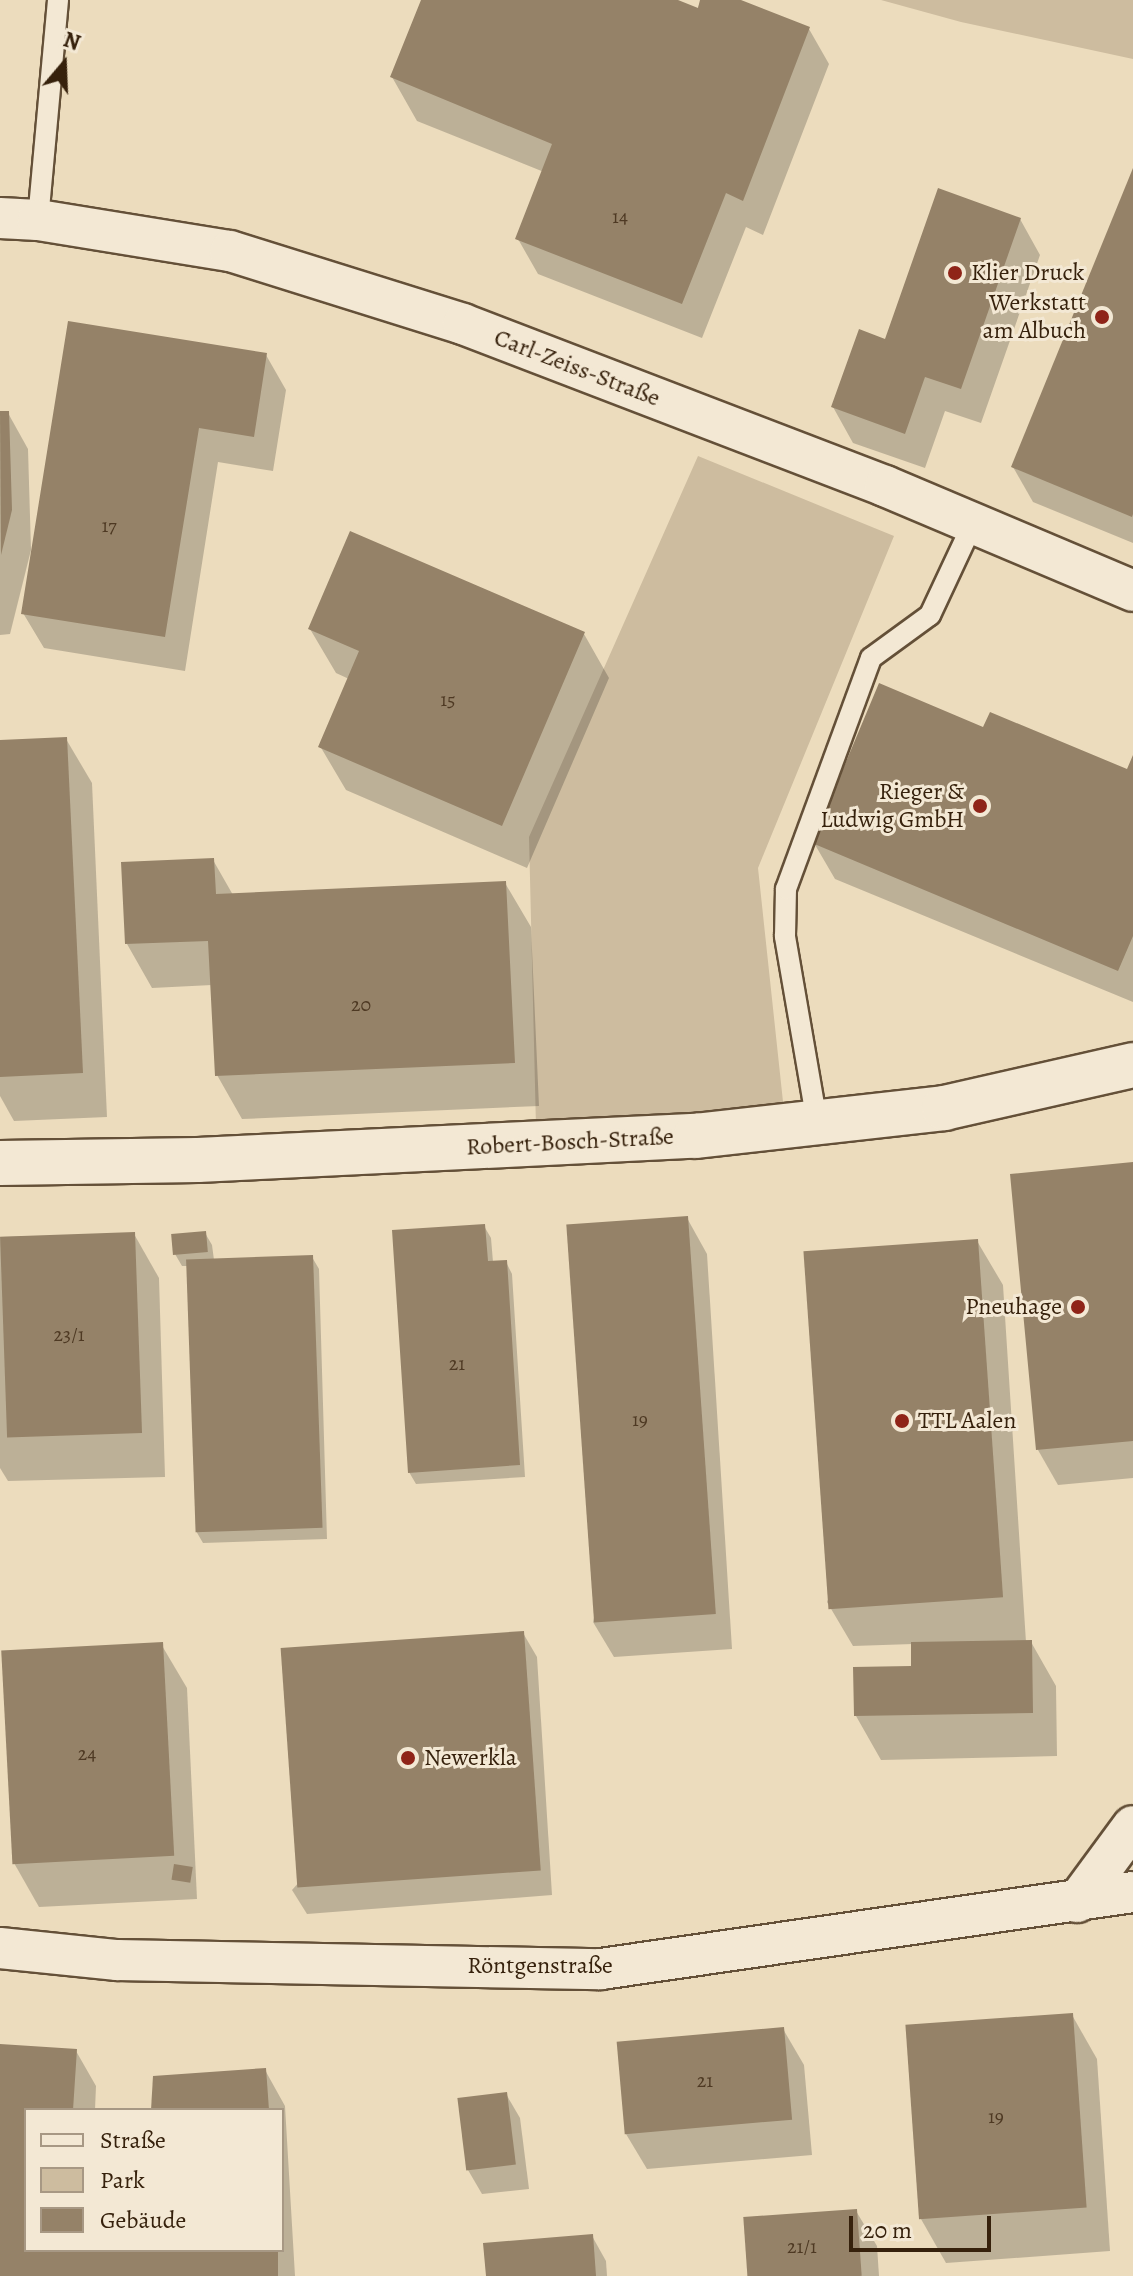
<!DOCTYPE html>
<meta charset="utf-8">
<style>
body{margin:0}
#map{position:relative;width:1133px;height:2276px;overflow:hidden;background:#ecdcbd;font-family:Alegreya,serif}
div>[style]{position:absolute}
.green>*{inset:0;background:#cdbc9f}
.shadow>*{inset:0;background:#0003}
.building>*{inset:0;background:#958268;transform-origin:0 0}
.roads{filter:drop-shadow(2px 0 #645038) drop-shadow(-2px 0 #645038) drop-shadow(0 2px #645038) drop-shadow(0 -2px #645038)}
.lane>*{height:20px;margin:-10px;padding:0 10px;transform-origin:10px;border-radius:10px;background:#f3e8d4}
.street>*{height:40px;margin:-20px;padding:0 20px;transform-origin:20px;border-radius:20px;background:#f3e8d4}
.secondary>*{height:44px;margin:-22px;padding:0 22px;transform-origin:22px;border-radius:22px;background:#f3e8d4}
.dots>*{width:22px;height:22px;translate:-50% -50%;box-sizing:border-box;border:4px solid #f3e8d4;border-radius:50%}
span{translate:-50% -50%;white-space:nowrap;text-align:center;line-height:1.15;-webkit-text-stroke:6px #f3e8d4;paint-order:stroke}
.number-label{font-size:20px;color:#4e3923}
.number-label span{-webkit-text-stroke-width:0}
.poi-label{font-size:24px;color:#36210c}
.left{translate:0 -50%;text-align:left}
.right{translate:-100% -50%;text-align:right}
.street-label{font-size:24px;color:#36210c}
.legend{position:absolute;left:24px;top:2108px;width:260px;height:144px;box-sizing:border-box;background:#f3e8d4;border:2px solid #a79884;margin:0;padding:10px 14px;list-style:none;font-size:24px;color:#36210c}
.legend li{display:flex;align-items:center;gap:16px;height:40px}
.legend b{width:40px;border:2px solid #a79884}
.north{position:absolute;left:24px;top:24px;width:80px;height:80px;-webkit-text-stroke:6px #f3e8d4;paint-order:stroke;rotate:19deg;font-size:22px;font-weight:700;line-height:32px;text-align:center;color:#36210c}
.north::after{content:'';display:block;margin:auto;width:28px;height:36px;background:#36210c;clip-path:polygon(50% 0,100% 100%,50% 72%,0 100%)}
.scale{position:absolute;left:849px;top:2216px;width:142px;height:36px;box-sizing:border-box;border:4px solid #36210c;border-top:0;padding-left:10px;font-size:24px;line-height:28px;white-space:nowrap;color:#36210c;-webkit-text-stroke:6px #f3e8d4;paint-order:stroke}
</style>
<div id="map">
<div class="green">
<i style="clip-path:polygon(881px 0,1133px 0,1133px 59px,961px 22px)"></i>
<i style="clip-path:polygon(698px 456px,894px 536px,758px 868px,784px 1111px,536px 1127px,529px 837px)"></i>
</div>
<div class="shadow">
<i style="clip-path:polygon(423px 0,672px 0,697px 10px,701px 0,736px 0,809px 29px,829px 64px,763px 235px,746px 227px,702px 338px,538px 274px,518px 239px,544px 172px,417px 121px,392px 77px)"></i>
<i style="clip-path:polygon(1133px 173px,1133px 543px,1033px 502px,1013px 467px)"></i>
<i style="clip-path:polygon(1020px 219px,1040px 255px,981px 423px,945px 411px,925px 468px,853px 443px,833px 407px,886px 341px)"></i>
<i style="clip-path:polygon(266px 355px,286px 390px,273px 471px,218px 462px,185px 671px,44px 648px,23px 613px)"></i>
<i style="clip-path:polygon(0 413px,8px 413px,28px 449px,31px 550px,10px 634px,0 635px)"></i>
<i style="clip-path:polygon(310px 629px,584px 634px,609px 678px,527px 868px,346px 790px,320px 746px,349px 679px,336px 673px)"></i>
<i style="clip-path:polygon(984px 730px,1128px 772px,1133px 760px,1133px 1002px,835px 879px,814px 843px)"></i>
<i style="clip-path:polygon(66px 739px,92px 783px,107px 1117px,14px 1121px,0 1096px,0 742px)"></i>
<i style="clip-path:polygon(213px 860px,233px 895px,505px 883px,531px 927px,539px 1106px,242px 1119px,217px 1075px,212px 985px,152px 988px,127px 944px)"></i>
<i style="clip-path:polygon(1133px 1164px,1133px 1478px,1058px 1485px,1038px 1450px)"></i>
<i style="clip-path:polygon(687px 1218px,707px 1254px,732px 1649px,614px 1657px,593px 1622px)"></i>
<i style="clip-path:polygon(484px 1226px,491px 1238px,493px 1262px,506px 1262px,512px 1274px,525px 1477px,416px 1484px,409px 1472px)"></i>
<i style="clip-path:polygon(205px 1233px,212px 1245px,214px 1260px,312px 1257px,319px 1269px,327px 1539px,203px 1543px,196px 1531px,188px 1266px,182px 1266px,175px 1254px)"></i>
<i style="clip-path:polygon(134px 1234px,159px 1278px,165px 1477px,8px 1481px,0 1468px,0 1237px)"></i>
<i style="clip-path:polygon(977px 1241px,1003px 1285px,1026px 1642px,1031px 1642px,1056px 1686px,1057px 1756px,881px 1760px,856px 1716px,913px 1668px,913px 1644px,853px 1646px,827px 1602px)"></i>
<i style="clip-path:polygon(523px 1633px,537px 1657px,552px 1895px,307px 1914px,292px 1890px)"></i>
<i style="clip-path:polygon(161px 1644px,187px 1688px,197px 1899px,39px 1907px,14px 1863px)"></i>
<i style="clip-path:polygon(1072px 2015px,1097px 2059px,1110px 2251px,946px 2263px,921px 2219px)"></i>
<i style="clip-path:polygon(783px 2029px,804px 2065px,812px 2155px,647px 2169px,626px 2134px)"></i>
<i style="clip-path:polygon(0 2046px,76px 2051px,96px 2086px,95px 2110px,26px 2110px,26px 2250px,282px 2250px,282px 2110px,153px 2110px,265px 2070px,285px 2106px,295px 2276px,0 2276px)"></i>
<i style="clip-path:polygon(506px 2094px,520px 2118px,529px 2189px,482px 2194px,468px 2170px)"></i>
<i style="clip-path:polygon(856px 2211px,877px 2246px,879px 2276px,749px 2276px)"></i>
<i style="clip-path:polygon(592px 2236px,606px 2261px,607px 2276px,488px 2276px)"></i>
</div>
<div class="building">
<i style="clip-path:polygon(421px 0,678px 0,698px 8px,700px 0,741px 0,810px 27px,743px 201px,726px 193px,682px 304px,515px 239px,552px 144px,390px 77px)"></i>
<i style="clip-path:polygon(1133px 168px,1133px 514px,1132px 517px,1011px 467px)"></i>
<i style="clip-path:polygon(938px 188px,1021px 218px,961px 389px,925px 377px,905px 434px,831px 407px,859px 329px,885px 339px)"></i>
<i style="clip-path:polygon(68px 321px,267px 353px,254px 437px,199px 428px,165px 637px,21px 614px)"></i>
<i style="clip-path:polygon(0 411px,9px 411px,12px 510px,1px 555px)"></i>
<i style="clip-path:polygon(350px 531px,585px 632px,502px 826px,318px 747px,359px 651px,308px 629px)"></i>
<i style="clip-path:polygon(879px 683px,983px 727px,990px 712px,1127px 769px,1133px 755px,1133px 936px,1118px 971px,812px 843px)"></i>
<i style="clip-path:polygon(67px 737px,83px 1073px,0 1077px,0 740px)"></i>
<i style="clip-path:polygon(214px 858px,216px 894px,506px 881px,515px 1063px,215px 1076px,208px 941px,125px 944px,121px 862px)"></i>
<i style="clip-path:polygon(1133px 1162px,1133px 1441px,1036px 1450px,1010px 1174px)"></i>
<i style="left:688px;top:1216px;width:399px;height:122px;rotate:86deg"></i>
<i style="clip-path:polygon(485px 1224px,488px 1261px,507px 1260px,520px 1465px,408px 1473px,392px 1230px)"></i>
<i style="left:206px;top:1231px;width:21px;height:35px;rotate:85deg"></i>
<i style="left:135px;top:1232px;width:201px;height:135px;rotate:88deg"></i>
<i style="left:978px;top:1239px;width:359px;height:175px;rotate:86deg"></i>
<i style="left:313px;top:1255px;width:273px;height:127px;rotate:88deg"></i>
<i style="left:524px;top:1631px;width:240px;height:244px;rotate:86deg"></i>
<i style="clip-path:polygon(1032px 1640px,1033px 1713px,854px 1716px,853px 1667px,911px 1666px,911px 1642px)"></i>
<i style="left:163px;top:1642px;width:214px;height:162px;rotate:87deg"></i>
<i style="left:174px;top:1864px;width:19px;height:16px;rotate:9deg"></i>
<i style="left:1073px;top:2013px;width:195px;height:168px;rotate:86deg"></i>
<i style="left:784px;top:2027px;width:93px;height:168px;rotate:85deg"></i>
<i style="clip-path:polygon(0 2044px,77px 2049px,73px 2110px,26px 2110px,26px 2250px,278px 2250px,278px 2276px,0 2276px)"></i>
<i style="clip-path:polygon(266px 2068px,269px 2110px,151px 2110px,153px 2076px)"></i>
<i style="left:507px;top:2092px;width:73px;height:50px;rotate:83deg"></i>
<i style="left:857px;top:2209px;width:67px;height:114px;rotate:86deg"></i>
<i style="clip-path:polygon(593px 2234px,596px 2276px,486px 2276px,483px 2243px)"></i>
</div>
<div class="roads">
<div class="lane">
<i style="left:38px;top:220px;width:221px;rotate:-84.8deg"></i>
<i style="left:817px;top:1122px;width:189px;rotate:-99.8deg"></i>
<i style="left:785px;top:936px;width:47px;rotate:-88.8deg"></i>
<i style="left:786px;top:889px;width:246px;rotate:-69.8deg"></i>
<i style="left:871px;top:658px;width:73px;rotate:-36.1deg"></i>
<i style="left:930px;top:615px;width:102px;rotate:-64.9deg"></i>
</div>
<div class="street">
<i style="left:0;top:218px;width:38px;rotate:3deg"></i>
<i style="left:38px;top:220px;width:194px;rotate:9.2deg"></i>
<i style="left:230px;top:251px;width:244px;rotate:17.4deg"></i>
<i style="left:463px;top:324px;width:452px;rotate:21deg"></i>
<i style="left:885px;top:486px;width:269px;rotate:22.9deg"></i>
<i style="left:1077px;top:1902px;width:94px;rotate:-53.6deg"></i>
<i style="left:0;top:1948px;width:118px;rotate:5.9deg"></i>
<i style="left:117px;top:1960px;width:484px;rotate:1.1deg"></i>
<i style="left:601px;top:1969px;width:538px;rotate:-8.24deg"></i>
</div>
<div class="secondary">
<i style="left:0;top:1163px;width:198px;rotate:-0.9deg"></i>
<i style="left:198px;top:1160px;width:499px;rotate:-2.8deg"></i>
<i style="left:696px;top:1136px;width:250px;rotate:-6.4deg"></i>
<i style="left:944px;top:1108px;width:194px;rotate:-12.8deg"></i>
</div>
</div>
<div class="dots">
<i style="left:955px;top:273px;background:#8f2418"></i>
<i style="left:1102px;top:317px;background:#8f2418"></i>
<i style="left:980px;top:806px;background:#8f2418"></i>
<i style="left:1078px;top:1307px;background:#8f2418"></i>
<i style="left:902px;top:1421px;background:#8f2418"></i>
<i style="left:408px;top:1758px;background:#8f2418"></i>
</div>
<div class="number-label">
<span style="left:620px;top:216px">14</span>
<span style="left:109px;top:525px">17</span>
<span style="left:448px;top:699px">15</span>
<span style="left:361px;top:1004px">20</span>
<span style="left:69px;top:1334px">23/1</span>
<span style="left:457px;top:1363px">21</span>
<span style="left:640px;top:1419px">19</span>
<span style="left:87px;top:1753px">24</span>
<span style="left:705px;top:2080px">21</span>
<span style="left:996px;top:2116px">19</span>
<span style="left:802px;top:2246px">21/1</span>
</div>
<div class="poi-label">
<span class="left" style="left:971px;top:273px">Klier Druck</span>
<span class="right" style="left:1086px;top:317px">Werkstatt<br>am Albuch</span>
<span class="right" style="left:964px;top:806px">Rieger &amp;<br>Ludwig GmbH</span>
<span class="right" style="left:1062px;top:1307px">Pneuhage</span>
<span class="left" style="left:918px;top:1421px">TTL Aalen</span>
<span class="left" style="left:424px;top:1758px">Newerkla</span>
</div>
<div class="street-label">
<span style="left:577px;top:368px;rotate:21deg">Carl-Zeiss-Straße</span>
<span style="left:570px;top:1142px;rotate:-3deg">Robert-Bosch-Straße</span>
<span style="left:540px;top:1966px">Röntgenstraße</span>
</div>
<ul class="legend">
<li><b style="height:10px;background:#f3e8d4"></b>Straße</li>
<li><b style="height:22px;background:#cdbc9f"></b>Park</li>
<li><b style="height:22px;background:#958268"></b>Gebäude</li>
</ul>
<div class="north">N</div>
<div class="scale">20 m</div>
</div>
